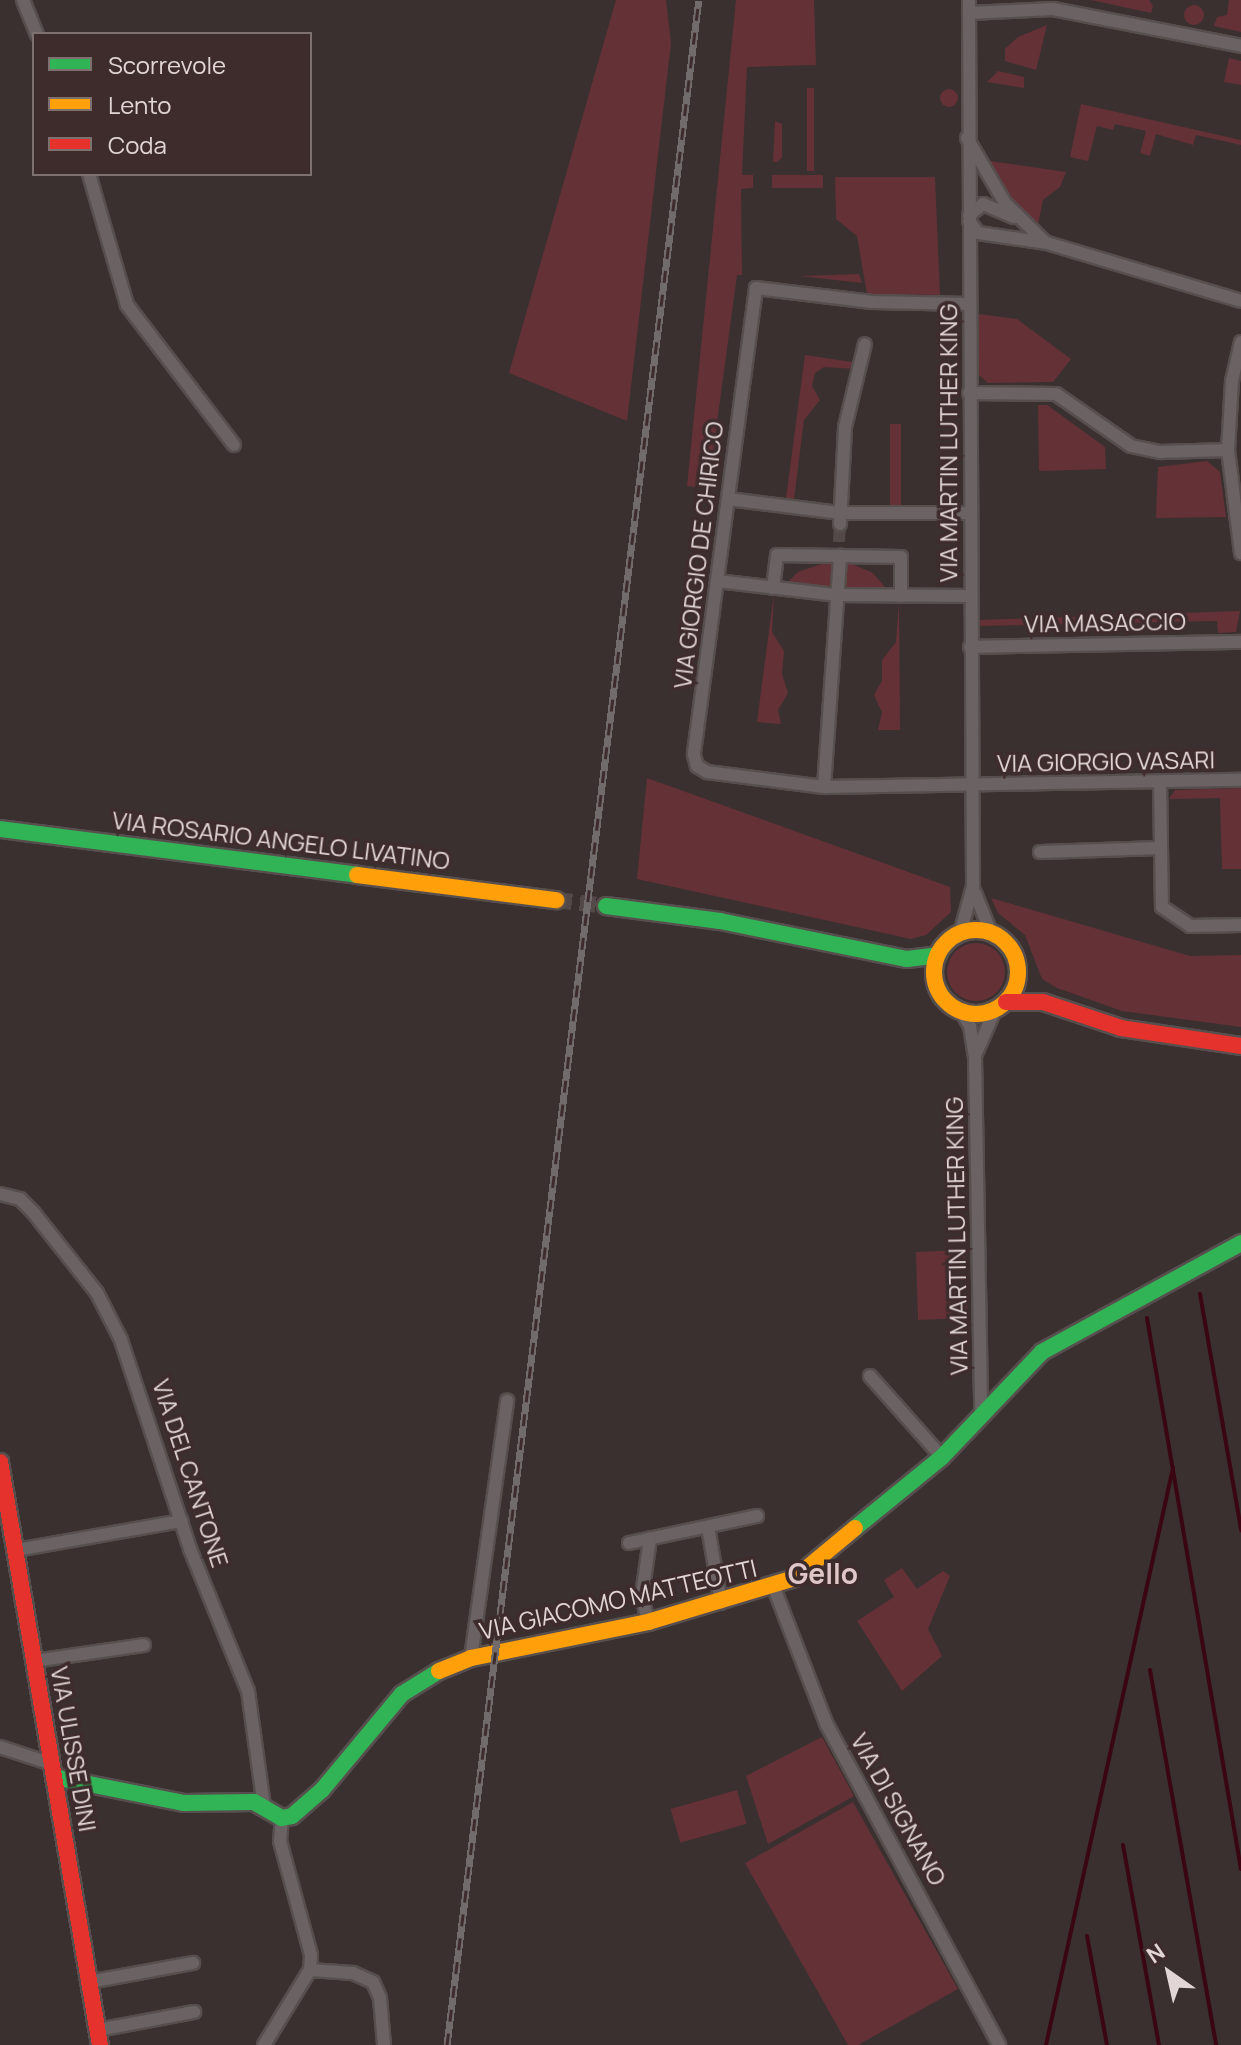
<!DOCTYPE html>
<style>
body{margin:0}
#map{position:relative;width:1241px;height:2045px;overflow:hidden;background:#3a3030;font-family:Manrope,sans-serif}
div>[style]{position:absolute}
.green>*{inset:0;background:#643136;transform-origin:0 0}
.round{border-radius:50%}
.stream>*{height:4px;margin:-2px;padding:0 2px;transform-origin:2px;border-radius:2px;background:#3a0611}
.street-tunnel>*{height:12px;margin-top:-6px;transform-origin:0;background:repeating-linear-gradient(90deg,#534949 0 12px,transparent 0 18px)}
.secondary-tunnel>*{height:16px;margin-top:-8px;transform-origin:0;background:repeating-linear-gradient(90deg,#534949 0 16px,transparent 0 24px)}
.roads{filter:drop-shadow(2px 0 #574e4e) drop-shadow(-2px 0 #574e4e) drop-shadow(0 2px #574e4e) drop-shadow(0 -2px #574e4e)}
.street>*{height:12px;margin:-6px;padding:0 6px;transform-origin:6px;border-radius:6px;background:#6a6263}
.fast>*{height:16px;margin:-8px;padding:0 8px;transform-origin:8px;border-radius:8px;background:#30b455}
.slow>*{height:16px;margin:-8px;padding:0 8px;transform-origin:8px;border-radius:8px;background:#ff9f0a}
.slow>.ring{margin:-8px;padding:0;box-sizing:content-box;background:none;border:16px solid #ff9f0a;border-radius:50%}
.jam>*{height:16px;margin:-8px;padding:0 8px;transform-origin:8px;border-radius:8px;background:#e5322d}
.rail>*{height:7px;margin-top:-3.5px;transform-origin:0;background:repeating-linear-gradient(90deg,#3e2c2d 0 12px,#716b6b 0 24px);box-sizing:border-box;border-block:2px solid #716b6b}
span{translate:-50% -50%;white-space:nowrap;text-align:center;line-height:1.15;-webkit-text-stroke:7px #3e2c2d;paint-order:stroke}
.street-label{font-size:24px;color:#e1d5d5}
.quarter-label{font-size:28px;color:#dfc7c8;font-weight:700}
.legend{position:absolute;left:32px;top:32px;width:280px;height:144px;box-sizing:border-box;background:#3e2c2d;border:2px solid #7f7070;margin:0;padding:10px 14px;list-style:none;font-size:24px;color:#e1d5d5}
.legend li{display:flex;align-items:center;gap:16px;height:40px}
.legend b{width:40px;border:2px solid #7f7070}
.north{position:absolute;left:1129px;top:1933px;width:80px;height:80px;-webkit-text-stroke:6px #3e2c2d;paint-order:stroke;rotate:326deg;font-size:22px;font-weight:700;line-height:32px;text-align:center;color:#e1d5d5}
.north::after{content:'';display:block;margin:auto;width:28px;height:36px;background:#e1d5d5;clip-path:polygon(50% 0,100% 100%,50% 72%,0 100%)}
</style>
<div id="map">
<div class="green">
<i style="clip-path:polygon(616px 0,666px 0,671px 43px,627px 421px,509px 373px)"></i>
<i style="clip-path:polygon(736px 0,814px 0,816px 65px,747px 67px,742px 175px,753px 175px,753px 188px,741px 189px,742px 275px,737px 275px,708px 489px,687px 486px)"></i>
<i style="clip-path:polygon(1091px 0,1149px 0,1153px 6px,1151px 13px)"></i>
<i style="clip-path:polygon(1229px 0,1241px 0,1241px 32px,1214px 26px,1217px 17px,1227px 15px)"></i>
<i class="round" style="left:1184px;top:5px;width:20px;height:20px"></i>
<i style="clip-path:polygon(1047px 25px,1036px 70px,1005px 61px,1005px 49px,1018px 37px)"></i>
<i style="clip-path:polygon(1229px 58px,1241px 61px,1241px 85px,1224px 82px)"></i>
<i style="clip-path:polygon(998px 71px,1024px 77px,1024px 88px,987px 82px)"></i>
<i style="left:807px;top:88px;width:7px;height:83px"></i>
<i class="round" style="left:940px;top:89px;width:18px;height:18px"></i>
<i style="clip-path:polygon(1081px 104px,1241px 140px,1241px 145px,1196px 135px,1193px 145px,1156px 134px,1150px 156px,1140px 153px,1146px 131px,1115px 124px,1113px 130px,1097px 126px,1088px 161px,1070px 157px)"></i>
<i style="clip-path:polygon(775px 121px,782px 124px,782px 158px,777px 162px,773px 162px)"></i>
<i style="clip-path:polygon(990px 161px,1066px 172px,1060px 187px,1043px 200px,1038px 225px,1013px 201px)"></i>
<i style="left:772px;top:175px;width:51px;height:13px"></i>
<i style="clip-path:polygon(835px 177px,935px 177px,940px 295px,867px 294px,857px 236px,836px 219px)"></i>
<i style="clip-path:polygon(859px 274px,862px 283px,800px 276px)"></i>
<i style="clip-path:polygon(979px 314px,1017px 319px,1071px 359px,1053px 382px,988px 383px,979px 375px)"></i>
<i style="clip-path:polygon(805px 355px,852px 362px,858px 358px,856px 369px,824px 367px,815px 373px,812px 386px,820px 400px,804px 420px,794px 499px,786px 498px)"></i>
<i style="clip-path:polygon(1038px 405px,1047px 405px,1105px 447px,1106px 469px,1039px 471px)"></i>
<i style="left:890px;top:424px;width:11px;height:82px"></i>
<i style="clip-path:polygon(1207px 461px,1220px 472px,1226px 517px,1156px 518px,1158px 467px)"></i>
<i style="clip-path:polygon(833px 560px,835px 583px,824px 588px,784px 586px,798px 572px)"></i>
<i style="clip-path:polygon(845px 561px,873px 573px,889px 592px,850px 590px,844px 584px)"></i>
<i style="clip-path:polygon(774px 593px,772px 632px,784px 651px,782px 674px,788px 693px,778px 710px,781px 724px,757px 722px)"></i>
<i style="clip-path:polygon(899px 601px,900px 730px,878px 730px,882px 712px,874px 695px,882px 681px,882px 660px,896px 642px)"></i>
<i style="clip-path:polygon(1240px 611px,1236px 632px,1218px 633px,1217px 621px,980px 626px,980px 620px)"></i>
<i style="clip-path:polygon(647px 778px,950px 887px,951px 912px,926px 935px,911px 939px,637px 879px)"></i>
<i style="clip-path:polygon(1241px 788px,1241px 869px,1222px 869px,1220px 798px,1169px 799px,1175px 790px)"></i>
<i style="clip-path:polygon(991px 898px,1190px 956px,1241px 955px,1241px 1027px,1122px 1011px,1057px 988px,1042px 979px,1025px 935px,998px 913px)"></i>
<i class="round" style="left:947px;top:943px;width:58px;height:58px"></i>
<i style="clip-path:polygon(965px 1250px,965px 1264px,950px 1273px,946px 1290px,955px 1302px,967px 1305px,967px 1318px,918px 1320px,916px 1252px)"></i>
<i style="clip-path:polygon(902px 1568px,917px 1589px,943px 1571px,950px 1576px,928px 1629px,942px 1656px,902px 1691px,857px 1621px,894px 1597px,884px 1580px)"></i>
<i style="clip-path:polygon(822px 1737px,854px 1796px,768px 1844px,746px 1776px)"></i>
<i style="left:737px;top:1790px;width:35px;height:69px;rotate:74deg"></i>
<i style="clip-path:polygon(853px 1802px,958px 1989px,858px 2045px,848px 2045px,745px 1863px)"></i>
</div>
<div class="stream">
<i style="left:1200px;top:1294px;width:240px;rotate:80.1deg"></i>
<i style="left:1147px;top:1318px;width:559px;rotate:80.32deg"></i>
<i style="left:1150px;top:1670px;width:381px;rotate:80deg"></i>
<i style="left:1123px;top:1845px;width:203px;rotate:79.8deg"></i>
<i style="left:1087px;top:1936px;width:111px;rotate:79.6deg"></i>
<i style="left:1046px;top:2045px;width:591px;rotate:-77.59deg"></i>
</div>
<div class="street-tunnel">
<i style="left:839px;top:542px;width:18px;rotate:-87deg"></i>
</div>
<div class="secondary-tunnel">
<i style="left:556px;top:900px;width:50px;rotate:6.8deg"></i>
</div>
<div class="roads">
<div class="street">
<i style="left:23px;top:0;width:37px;rotate:68deg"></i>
<i style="left:969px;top:13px;width:84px;rotate:-2.7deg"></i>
<i style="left:1053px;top:9px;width:192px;rotate:11.1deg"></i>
<i style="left:967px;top:138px;width:75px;rotate:59.7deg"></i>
<i style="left:1005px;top:203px;width:54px;rotate:44.3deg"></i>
<i style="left:89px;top:174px;width:136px;rotate:73.8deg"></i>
<i style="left:127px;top:305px;width:176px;rotate:52.6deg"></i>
<i style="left:969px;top:215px;width:18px;rotate:-38deg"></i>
<i style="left:983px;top:204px;width:34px;rotate:23deg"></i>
<i style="left:969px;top:221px;width:15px;rotate:53deg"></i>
<i style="left:978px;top:233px;width:70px;rotate:8.2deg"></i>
<i style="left:1047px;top:243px;width:202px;rotate:16.6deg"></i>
<i style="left:969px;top:304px;width:97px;rotate:-178.8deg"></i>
<i style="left:872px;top:302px;width:117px;rotate:-173.1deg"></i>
<i style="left:756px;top:288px;width:471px;rotate:97.6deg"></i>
<i style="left:694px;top:755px;width:11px;rotate:75deg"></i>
<i style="left:697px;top:766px;width:12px;rotate:31deg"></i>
<i style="left:707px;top:772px;width:118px;rotate:7.3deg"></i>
<i style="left:824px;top:787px;width:417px;rotate:-1deg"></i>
<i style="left:1241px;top:342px;width:40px;rotate:103deg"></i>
<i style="left:1232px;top:381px;width:69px;rotate:93.3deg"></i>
<i style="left:1228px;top:450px;width:104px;rotate:82.8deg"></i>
<i style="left:969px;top:393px;width:87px;rotate:0.7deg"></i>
<i style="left:1056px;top:394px;width:91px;rotate:34.7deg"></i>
<i style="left:1131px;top:446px;width:30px;rotate:12deg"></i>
<i style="left:1160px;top:452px;width:68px;rotate:-1.7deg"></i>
<i style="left:728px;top:499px;width:114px;rotate:7.1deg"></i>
<i style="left:841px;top:513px;width:129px"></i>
<i style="left:840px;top:524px;width:97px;rotate:-87deg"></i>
<i style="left:845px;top:427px;width:85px;rotate:-76.5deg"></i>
<i style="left:717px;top:581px;width:121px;rotate:6.7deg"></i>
<i style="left:837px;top:595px;width:133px;rotate:0.4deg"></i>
<i style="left:773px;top:588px;width:33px;rotate:-83deg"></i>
<i style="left:777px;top:555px;width:124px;rotate:0.9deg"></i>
<i style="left:901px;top:557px;width:39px;rotate:90deg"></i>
<i style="left:970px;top:647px;width:271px;rotate:-1.1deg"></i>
<i style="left:1160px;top:782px;width:125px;rotate:89.1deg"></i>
<i style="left:1162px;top:907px;width:34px;rotate:34deg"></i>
<i style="left:1190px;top:926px;width:51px;rotate:-1.1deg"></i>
<i style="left:824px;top:787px;width:232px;rotate:-86deg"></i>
<i style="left:1040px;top:852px;width:121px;rotate:-1.9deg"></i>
<i style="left:975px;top:893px;width:43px;rotate:68.2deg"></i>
<i style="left:960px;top:934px;width:50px;rotate:-74.8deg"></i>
<i style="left:973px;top:886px;width:886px;rotate:-90.26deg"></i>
<i style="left:961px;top:1011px;width:17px;rotate:59deg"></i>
<i style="left:970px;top:1026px;width:30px;rotate:81deg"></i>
<i style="left:975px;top:1056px;width:360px;rotate:89deg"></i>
<i style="left:976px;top:1053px;width:47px;rotate:-66.2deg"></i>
<i style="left:0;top:1194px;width:21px;rotate:14deg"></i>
<i style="left:20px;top:1199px;width:18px;rotate:45deg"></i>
<i style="left:33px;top:1212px;width:103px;rotate:51.7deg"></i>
<i style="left:97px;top:1293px;width:53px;rotate:62.9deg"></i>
<i style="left:121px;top:1340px;width:220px;rotate:71.7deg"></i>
<i style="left:190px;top:1549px;width:153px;rotate:67.8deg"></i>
<i style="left:248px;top:1691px;width:117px;rotate:82.1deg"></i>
<i style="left:870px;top:1376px;width:108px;rotate:48.4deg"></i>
<i style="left:708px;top:1527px;width:77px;rotate:80.3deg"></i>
<i style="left:629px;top:1543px;width:131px;rotate:-11.9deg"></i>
<i style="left:16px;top:1550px;width:168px;rotate:-10deg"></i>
<i style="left:774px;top:1588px;width:147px;rotate:68.9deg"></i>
<i style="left:827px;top:1725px;width:363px;rotate:61.7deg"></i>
<i style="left:648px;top:1622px;width:28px;rotate:-103deg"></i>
<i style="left:642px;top:1595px;width:57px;rotate:-81.9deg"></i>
<i style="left:471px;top:1658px;width:260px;rotate:-82deg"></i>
<i style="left:34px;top:1661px;width:111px;rotate:-8.3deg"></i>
<i style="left:0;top:1747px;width:55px;rotate:18.1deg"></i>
<i style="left:310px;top:1970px;width:43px;rotate:4deg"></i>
<i style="left:353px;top:1973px;width:22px;rotate:24deg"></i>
<i style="left:373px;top:1982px;width:17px;rotate:66deg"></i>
<i style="left:380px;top:1998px;width:47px;rotate:85.1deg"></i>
<i style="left:89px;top:1982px;width:106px;rotate:-10.4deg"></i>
<i style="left:98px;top:2030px;width:98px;rotate:-10.6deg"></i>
<i style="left:264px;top:2045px;width:88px;rotate:-58.5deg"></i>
<i style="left:310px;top:1970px;width:15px;rotate:-86deg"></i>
<i style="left:311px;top:1955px;width:118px;rotate:-105.2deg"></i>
<i style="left:280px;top:1841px;width:23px;rotate:-85deg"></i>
</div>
<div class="fast">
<i style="left:0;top:829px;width:360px;rotate:7.3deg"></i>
<i style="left:606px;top:906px;width:115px;rotate:7.5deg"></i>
<i style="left:720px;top:921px;width:191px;rotate:11.5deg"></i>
<i style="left:907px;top:959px;width:31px;rotate:-7deg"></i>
<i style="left:855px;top:1528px;width:112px;rotate:-39.2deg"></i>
<i style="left:942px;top:1457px;width:145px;rotate:-46.4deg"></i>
<i style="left:1042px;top:1352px;width:227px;rotate:-28.7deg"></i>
<i style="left:54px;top:1777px;width:133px;rotate:11.3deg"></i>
<i style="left:184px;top:1803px;width:70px;rotate:-0.8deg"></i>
<i style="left:254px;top:1802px;width:32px;rotate:30deg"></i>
<i style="left:282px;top:1818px;width:10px;rotate:-11deg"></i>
<i style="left:292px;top:1816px;width:40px;rotate:-41deg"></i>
<i style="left:322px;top:1790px;width:125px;rotate:-50.2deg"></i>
<i style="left:402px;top:1694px;width:44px;rotate:-31.9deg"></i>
</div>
<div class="slow">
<i style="left:357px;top:875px;width:201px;rotate:7.2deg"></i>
<i class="ring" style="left:934px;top:930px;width:68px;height:68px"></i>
<i style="left:439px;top:1671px;width:35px;rotate:-22deg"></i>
<i style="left:471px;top:1658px;width:181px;rotate:-11.5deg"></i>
<i style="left:648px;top:1622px;width:153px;rotate:-16.7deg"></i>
<i style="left:795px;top:1578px;width:78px;rotate:-39.8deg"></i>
</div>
<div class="jam">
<i style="left:1006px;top:1002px;width:37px"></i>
<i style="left:1043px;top:1002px;width:82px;rotate:18.4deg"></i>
<i style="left:1121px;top:1028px;width:121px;rotate:8.5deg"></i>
<i style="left:0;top:1462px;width:592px;rotate:80.27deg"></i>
</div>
</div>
<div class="rail">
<i style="left:447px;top:2045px;width:2060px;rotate:-82.98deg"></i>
</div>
<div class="street-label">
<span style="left:948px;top:443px;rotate:-90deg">VIA MARTIN LUTHER KING</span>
<span style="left:698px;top:555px;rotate:-83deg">VIA GIORGIO DE CHIRICO</span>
<span style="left:1105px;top:622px;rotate:-1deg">VIA MASACCIO</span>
<span style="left:1106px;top:761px;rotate:-1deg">VIA GIORGIO VASARI</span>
<span style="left:281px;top:840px;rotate:7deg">VIA ROSARIO ANGELO LIVATINO</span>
<span style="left:956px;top:1236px;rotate:-91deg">VIA MARTIN LUTHER KING</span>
<span style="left:191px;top:1473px;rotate:72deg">VIA DEL CANTONE</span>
<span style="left:618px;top:1599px;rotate:-13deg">VIA GIACOMO MATTEOTTI</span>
<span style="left:74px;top:1749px;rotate:80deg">VIA ULISSE DINI</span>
<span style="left:899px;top:1809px;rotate:61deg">VIA DI SIGNANO</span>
</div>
<div class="quarter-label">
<span style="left:823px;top:1573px">Gello</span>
</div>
<ul class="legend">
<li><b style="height:10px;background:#30b455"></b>Scorrevole</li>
<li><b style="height:10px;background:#ff9f0a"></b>Lento</li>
<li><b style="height:10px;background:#e5322d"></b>Coda</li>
</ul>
<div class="north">N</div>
</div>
